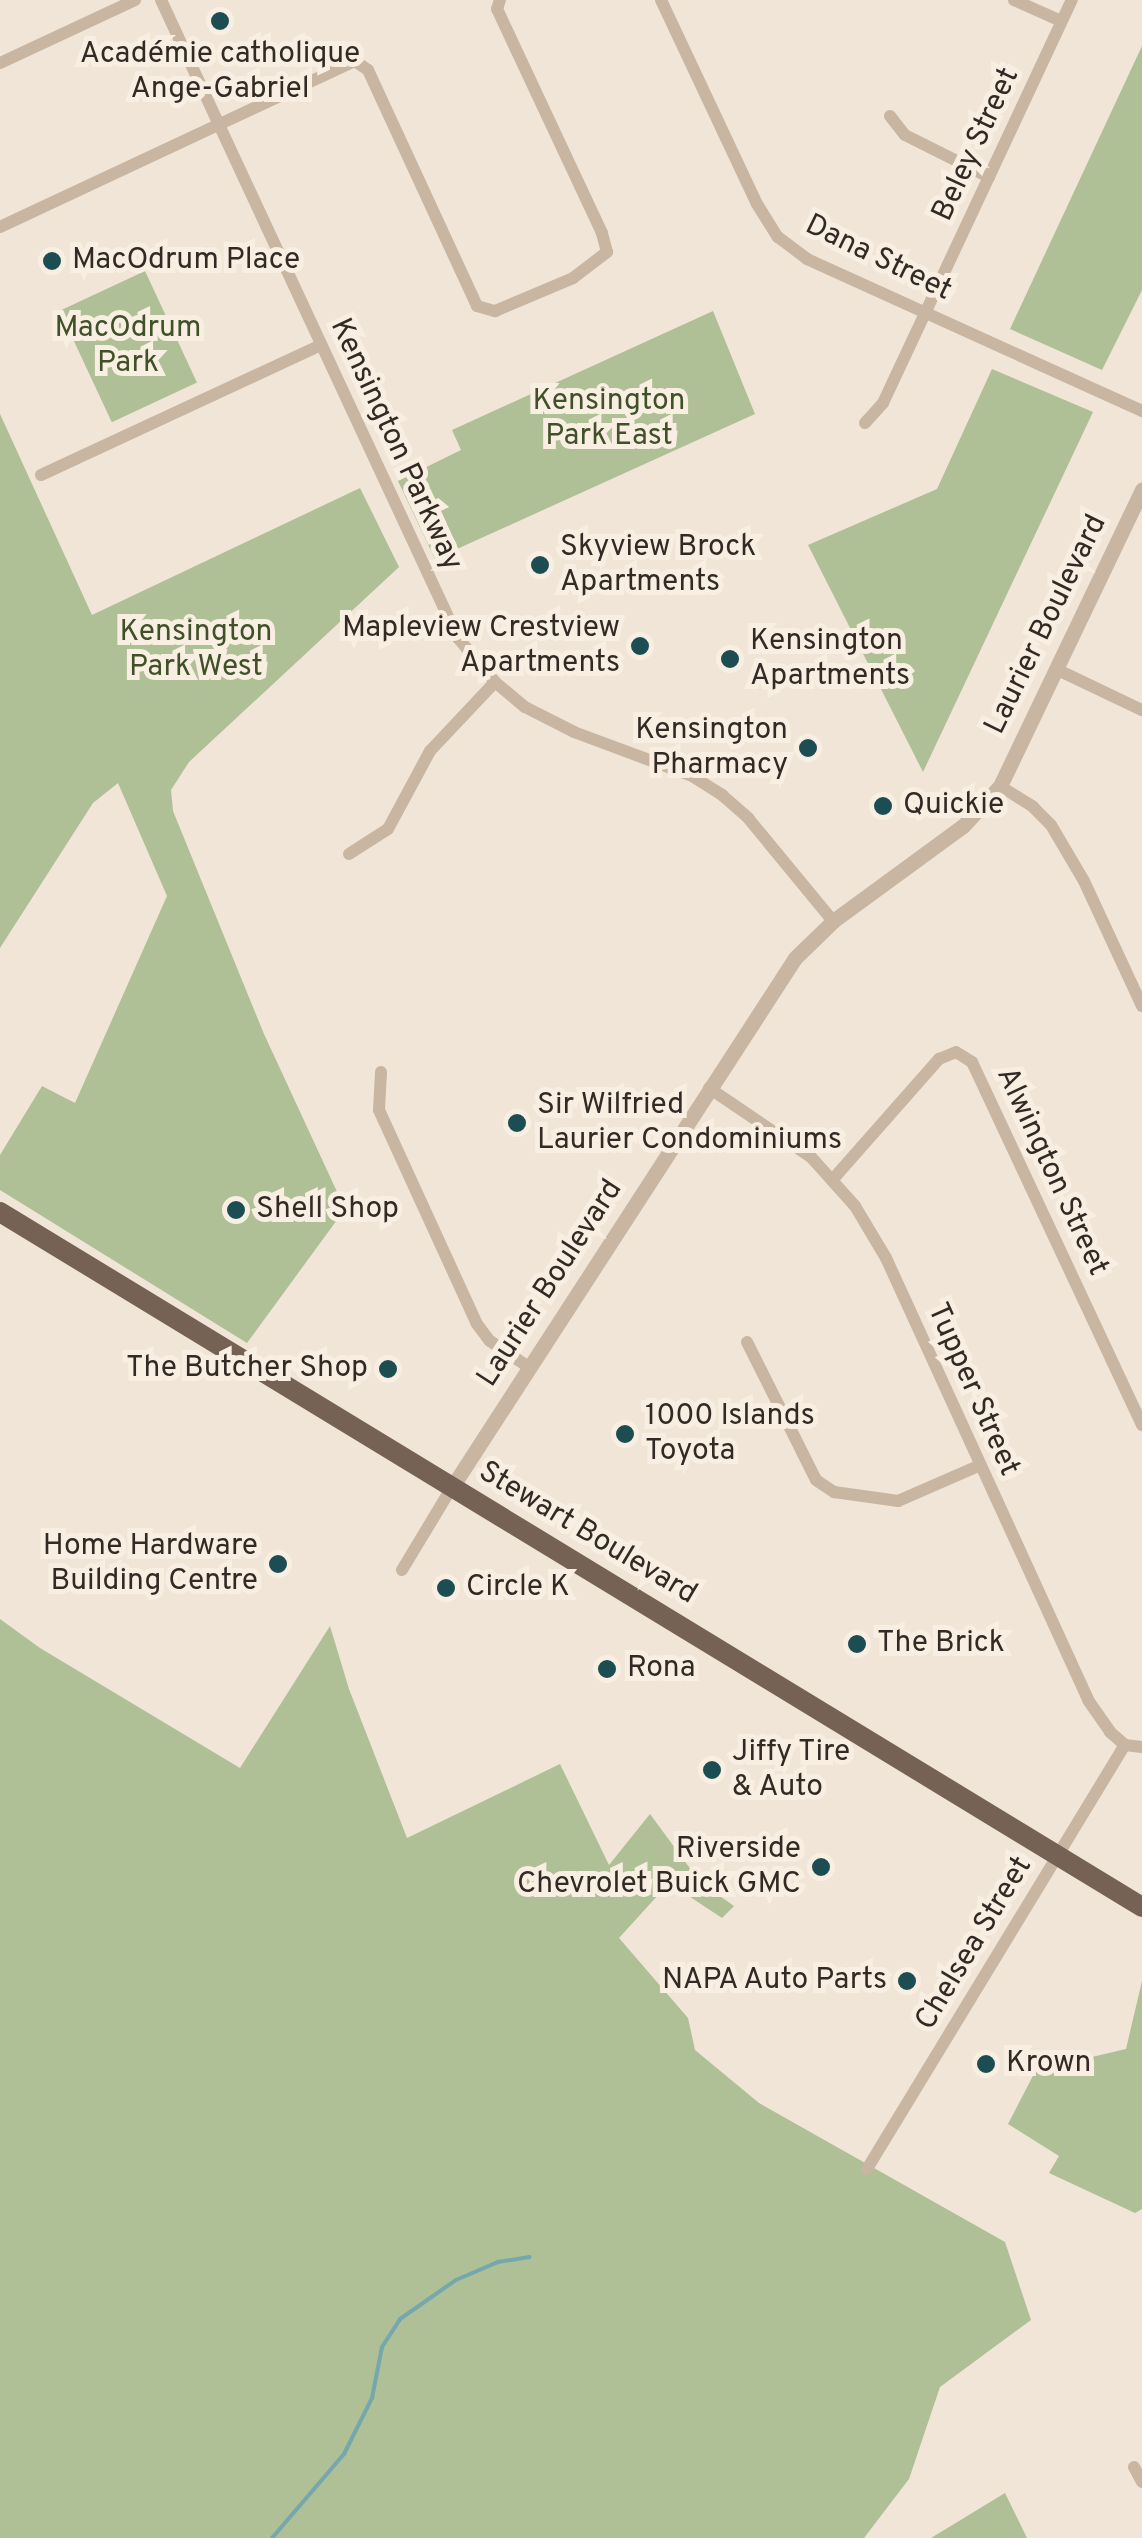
<!DOCTYPE html>
<meta charset="utf-8">
<style>
body{margin:0}
#map{position:relative;width:1142px;height:2538px;overflow:hidden;background:#f0e5d6;font-family:Overpass,sans-serif}
div>[style]{position:absolute}
.green>*{inset:0;background:#afbf96;transform-origin:0 0}
.stream>*{height:4px;margin:-2px;padding:0 2px;transform-origin:2px;border-radius:2px;background:#75a8ad}
.minor>*{height:12px;margin:-6px;padding:0 6px;transform-origin:6px;border-radius:6px;background:#c8b5a2}
.tertiary>*{height:15px;margin:-7.5px;padding:0 7.5px;transform-origin:7.5px;border-radius:7.5px;background:#c8b5a2}
.primary>*{height:20px;margin:-10px;padding:0 10px;transform-origin:10px;border-radius:10px;background:#756255}
.dots>*{width:28px;height:28px;translate:-50% -50%;box-sizing:border-box;border:5px solid #f8efe2;border-radius:50%}
span{translate:-50% -50%;white-space:nowrap;text-align:center;line-height:1.15;-webkit-text-stroke:10px #f8efe2;paint-order:stroke}
.poi-label{font-size:30px;color:#332a25}
.left{translate:0 -50%;text-align:left}
.right{translate:-100% -50%;text-align:right}
.street-label{font-size:30px;color:#332a25}
.park-label{font-size:30px;color:#405129}
</style>
<div id="map">
<div class="green">
<i style="clip-path:polygon(1142px 46px,1142px 290px,1102px 370px,1010px 329px)"></i>
<i style="left:145px;top:271px;width:123px;height:94px;rotate:65deg"></i>
<i style="clip-path:polygon(713px 311px,755px 414px,435px 559px,398px 481px,461px 450px,452px 430px)"></i>
<i style="clip-path:polygon(992px 369px,1093px 412px,923px 772px,808px 545px,937px 489px)"></i>
<i style="clip-path:polygon(0 414px,92px 615px,360px 488px,399px 567px,189px 762px,171px 790px,173px 811px,264px 1034px,345px 1209px,247px 1343px,0 1190px,0 1155px,42px 1086px,75px 1103px,167px 896px,118px 783px,93px 803px,0 948px)"></i>
<i style="clip-path:polygon(0 1619px,40px 1648px,240px 1768px,330px 1626px,349px 1689px,407px 1838px,560px 1764px,609px 1865px,650px 1814px,700px 1882px,734px 1906px,722px 1918px,669px 1883px,619px 1938px,688px 2018px,695px 2050px,759px 2103px,1005px 2242px,1031px 2320px,940px 2387px,909px 2479px,864px 2538px,0 2538px)"></i>
<i style="clip-path:polygon(1142px 1981px,1142px 2209px,1135px 2213px,1049px 2173px,1059px 2156px,1008px 2124px,1036px 2070px,1126px 2049px)"></i>
<i style="clip-path:polygon(1005px 2493px,1027px 2538px,931px 2538px)"></i>
</div>
<div class="stream">
<i style="left:272px;top:2538px;width:111px;rotate:-49.4deg"></i>
<i style="left:344px;top:2454px;width:63px;rotate:-63.4deg"></i>
<i style="left:372px;top:2398px;width:52px;rotate:-78.9deg"></i>
<i style="left:382px;top:2347px;width:33px;rotate:-57deg"></i>
<i style="left:400px;top:2319px;width:68px;rotate:-34.9deg"></i>
<i style="left:456px;top:2280px;width:46px;rotate:-23.2deg"></i>
<i style="left:498px;top:2262px;width:32px;rotate:-9deg"></i>
</div>
<div class="minor">
<i style="left:161px;top:0;width:704px;rotate:65.04deg"></i>
<i style="left:458px;top:638px;width:57px;rotate:49.9deg"></i>
<i style="left:495px;top:682px;width:39px;rotate:40deg"></i>
<i style="left:525px;top:707px;width:55px;rotate:27deg"></i>
<i style="left:574px;top:732px;width:126px;rotate:20.4deg"></i>
<i style="left:692px;top:776px;width:36px;rotate:32deg"></i>
<i style="left:722px;top:795px;width:35px;rotate:41deg"></i>
<i style="left:748px;top:818px;width:134px;rotate:50.5deg"></i>
<i style="left:661px;top:0;width:225px;rotate:64.8deg"></i>
<i style="left:757px;top:204px;width:39px;rotate:58deg"></i>
<i style="left:778px;top:237px;width:36px;rotate:37deg"></i>
<i style="left:807px;top:259px;width:368px;rotate:24.4deg"></i>
<i style="left:1014px;top:0;width:51px;rotate:24.1deg"></i>
<i style="left:0;top:63px;width:149px;rotate:-25deg"></i>
<i style="left:890px;top:116px;width:24px;rotate:52deg"></i>
<i style="left:905px;top:135px;width:94px;rotate:26.6deg"></i>
<i style="left:0;top:227px;width:392px;rotate:-25.1deg"></i>
<i style="left:355px;top:61px;width:16px;rotate:35deg"></i>
<i style="left:368px;top:70px;width:260px;rotate:65.2deg"></i>
<i style="left:477px;top:306px;width:19px;rotate:16deg"></i>
<i style="left:495px;top:311px;width:85px;rotate:-22.9deg"></i>
<i style="left:573px;top:278px;width:43px;rotate:-37.4deg"></i>
<i style="left:607px;top:252px;width:20px;rotate:-105deg"></i>
<i style="left:602px;top:233px;width:247px;rotate:-115.1deg"></i>
<i style="left:497px;top:9px;width:9px;rotate:-72deg"></i>
<i style="left:865px;top:423px;width:27px;rotate:-48deg"></i>
<i style="left:883px;top:403px;width:445px;rotate:-64.9deg"></i>
<i style="left:41px;top:475px;width:309px;rotate:-24.9deg"></i>
<i style="left:1058px;top:670px;width:93px;rotate:25.5deg"></i>
<i style="left:1000px;top:786px;width:39px;rotate:32deg"></i>
<i style="left:1033px;top:807px;width:25px;rotate:45deg"></i>
<i style="left:1051px;top:825px;width:65px;rotate:59.5deg"></i>
<i style="left:1084px;top:881px;width:138px;rotate:65.1deg"></i>
<i style="left:349px;top:854px;width:46px;rotate:-32.7deg"></i>
<i style="left:388px;top:829px;width:89px;rotate:-61.7deg"></i>
<i style="left:430px;top:751px;width:95px;rotate:-46.7deg"></i>
<i style="left:381px;top:1072px;width:38px;rotate:93deg"></i>
<i style="left:379px;top:1110px;width:235px;rotate:65.4deg"></i>
<i style="left:477px;top:1324px;width:21px;rotate:53deg"></i>
<i style="left:490px;top:1341px;width:48px;rotate:34deg"></i>
<i style="left:709px;top:1088px;width:123px;rotate:34.1deg"></i>
<i style="left:811px;top:1157px;width:66px;rotate:48.1deg"></i>
<i style="left:855px;top:1206px;width:61px;rotate:59.2deg"></i>
<i style="left:886px;top:1258px;width:486px;rotate:65.4deg"></i>
<i style="left:1088px;top:1700px;width:39px;rotate:55deg"></i>
<i style="left:1110px;top:1732px;width:20px;rotate:41deg"></i>
<i style="left:1125px;top:1745px;width:17px;rotate:7deg"></i>
<i style="left:834px;top:1178px;width:159px;rotate:-48.6deg"></i>
<i style="left:939px;top:1059px;width:18px;rotate:-22deg"></i>
<i style="left:956px;top:1052px;width:19px;rotate:32deg"></i>
<i style="left:972px;top:1062px;width:401px;rotate:64.9deg"></i>
<i style="left:747px;top:1342px;width:154px;rotate:63.4deg"></i>
<i style="left:816px;top:1480px;width:22px;rotate:34deg"></i>
<i style="left:834px;top:1492px;width:65px;rotate:8deg"></i>
<i style="left:898px;top:1501px;width:87px;rotate:-23.6deg"></i>
<i style="left:402px;top:1570px;width:97px;rotate:-58.9deg"></i>
<i style="left:867px;top:2169px;width:496px;rotate:-58.7deg"></i>
<i style="left:1134px;top:2467px;width:17px;rotate:62deg"></i>
</div>
<div class="tertiary">
<i style="left:452px;top:1487px;width:630px;rotate:-57.04deg"></i>
<i style="left:795px;top:958px;width:53px;rotate:-44.2deg"></i>
<i style="left:833px;top:921px;width:161px;rotate:-36.2deg"></i>
<i style="left:963px;top:826px;width:54px;rotate:-47.2deg"></i>
<i style="left:1000px;top:786px;width:329px;rotate:-64.4deg"></i>
</div>
<div class="primary">
<i style="left:0;top:1212px;width:1337px;rotate:31.32deg"></i>
</div>
<div class="dots">
<i style="left:220px;top:21px;background:#1b4d53"></i>
<i style="left:52px;top:261px;background:#1b4d53"></i>
<i style="left:540px;top:565px;background:#1b4d53"></i>
<i style="left:640px;top:646px;background:#1b4d53"></i>
<i style="left:730px;top:659px;background:#1b4d53"></i>
<i style="left:808px;top:748px;background:#1b4d53"></i>
<i style="left:883px;top:806px;background:#1b4d53"></i>
<i style="left:517px;top:1123px;background:#1b4d53"></i>
<i style="left:236px;top:1210px;background:#1b4d53"></i>
<i style="left:388px;top:1369px;background:#1b4d53"></i>
<i style="left:625px;top:1434px;background:#1b4d53"></i>
<i style="left:278px;top:1564px;background:#1b4d53"></i>
<i style="left:446px;top:1588px;background:#1b4d53"></i>
<i style="left:857px;top:1644px;background:#1b4d53"></i>
<i style="left:607px;top:1669px;background:#1b4d53"></i>
<i style="left:712px;top:1770px;background:#1b4d53"></i>
<i style="left:821px;top:1867px;background:#1b4d53"></i>
<i style="left:907px;top:1981px;background:#1b4d53"></i>
<i style="left:986px;top:2064px;background:#1b4d53"></i>
</div>
<div class="poi-label">
<span style="left:220px;top:72px">Académie catholique<br>Ange-Gabriel</span>
<span class="left" style="left:72px;top:261px">MacOdrum Place</span>
<span class="left" style="left:560px;top:565px">Skyview Brock<br>Apartments</span>
<span class="right" style="left:620px;top:646px">Mapleview Crestview<br>Apartments</span>
<span class="left" style="left:750px;top:659px">Kensington<br>Apartments</span>
<span class="right" style="left:788px;top:748px">Kensington<br>Pharmacy</span>
<span class="left" style="left:903px;top:806px">Quickie</span>
<span class="left" style="left:537px;top:1123px">Sir Wilfried<br>Laurier Condominiums</span>
<span class="left" style="left:256px;top:1210px">Shell Shop</span>
<span class="right" style="left:368px;top:1369px">The Butcher Shop</span>
<span class="left" style="left:645px;top:1434px">1000 Islands<br>Toyota</span>
<span class="right" style="left:258px;top:1564px">Home Hardware<br>Building Centre</span>
<span class="left" style="left:466px;top:1588px">Circle K</span>
<span class="left" style="left:877px;top:1644px">The Brick</span>
<span class="left" style="left:627px;top:1669px">Rona</span>
<span class="left" style="left:732px;top:1770px">Jiffy Tire<br>&amp; Auto</span>
<span class="right" style="left:801px;top:1867px">Riverside<br>Chevrolet Buick GMC</span>
<span class="right" style="left:887px;top:1981px">NAPA Auto Parts</span>
<span class="left" style="left:1006px;top:2064px">Krown</span>
</div>
<div class="street-label">
<span style="left:977px;top:145px;rotate:-65deg">Beley Street</span>
<span style="left:878px;top:259px;rotate:26deg">Dana Street</span>
<span style="left:395px;top:445px;rotate:65deg">Kensington Parkway</span>
<span style="left:1047px;top:625px;rotate:-64deg">Laurier Boulevard</span>
<span style="left:1051px;top:1172px;rotate:65deg">Alwington Street</span>
<span style="left:551px;top:1284px;rotate:-57deg">Laurier Boulevard</span>
<span style="left:972px;top:1390px;rotate:66deg">Tupper Street</span>
<span style="left:587px;top:1534px;rotate:31deg">Stewart Boulevard</span>
<span style="left:975px;top:1944px;rotate:-59deg">Chelsea Street</span>
</div>
<div class="park-label">
<span style="left:128px;top:346px">MacOdrum<br>Park</span>
<span style="left:609px;top:419px">Kensington<br>Park East</span>
<span style="left:196px;top:650px">Kensington<br>Park West</span>
</div>
</div>
